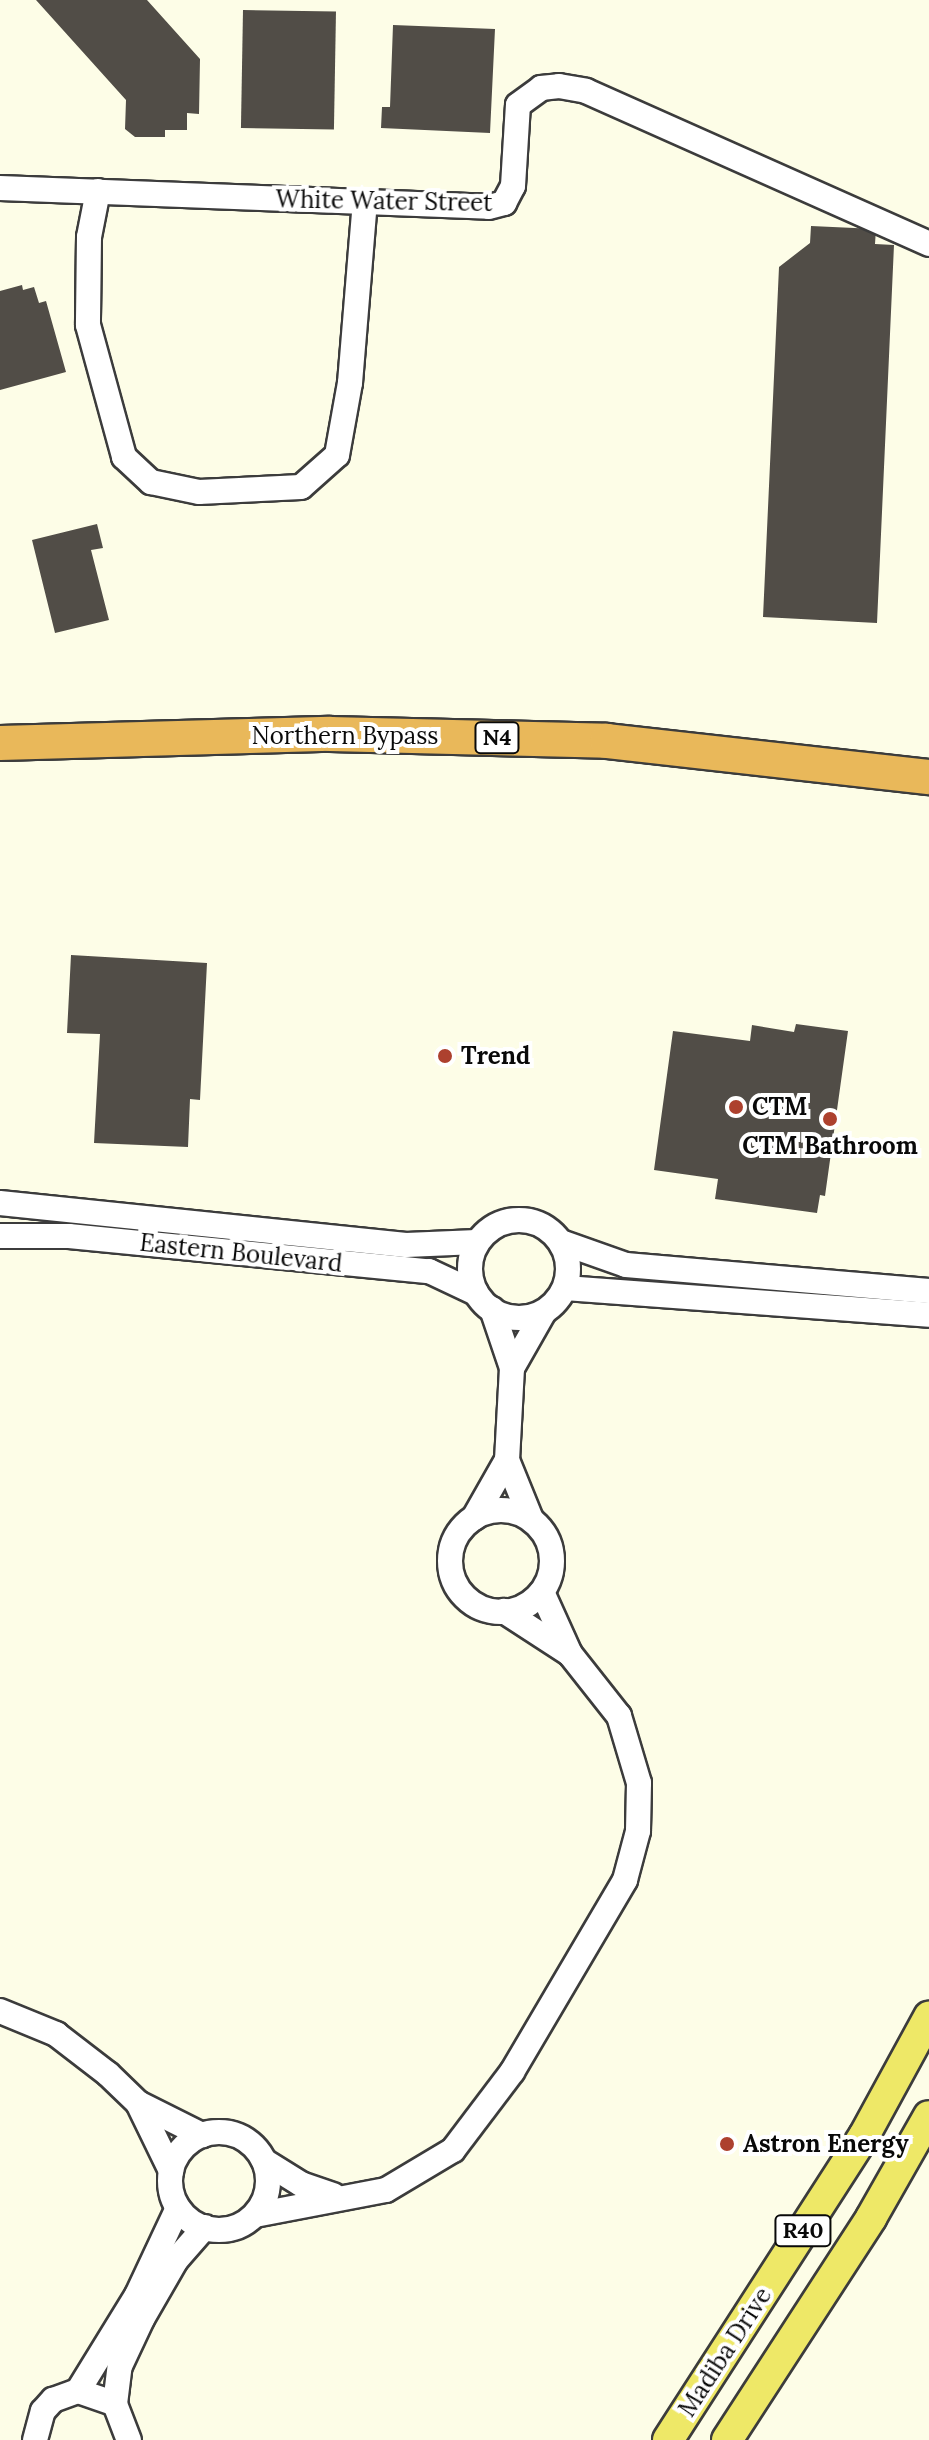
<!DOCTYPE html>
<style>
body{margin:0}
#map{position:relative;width:929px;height:2440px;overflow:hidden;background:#fdfde7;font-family:Lora,serif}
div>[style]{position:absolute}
.building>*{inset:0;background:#514d47;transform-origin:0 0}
.roads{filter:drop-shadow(2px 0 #3c3c3c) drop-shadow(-2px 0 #3c3c3c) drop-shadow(0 2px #3c3c3c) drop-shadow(0 -2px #3c3c3c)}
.minor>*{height:24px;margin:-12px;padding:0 12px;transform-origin:12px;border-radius:12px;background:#fff}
.minor>.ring{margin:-12px;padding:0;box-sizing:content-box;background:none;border:24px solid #fff;border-radius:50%}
.major>*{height:30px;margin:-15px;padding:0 15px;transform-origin:15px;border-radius:15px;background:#eee867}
.highway>*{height:34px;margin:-17px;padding:0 17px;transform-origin:17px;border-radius:17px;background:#e9b85a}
.dots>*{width:22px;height:22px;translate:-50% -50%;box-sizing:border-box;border:4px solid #fff;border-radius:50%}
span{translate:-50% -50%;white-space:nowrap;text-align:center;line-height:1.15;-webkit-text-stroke:8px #fff;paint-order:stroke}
.shield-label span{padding:2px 6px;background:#fff;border:2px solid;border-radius:6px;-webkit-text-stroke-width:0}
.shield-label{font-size:22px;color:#090909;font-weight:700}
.street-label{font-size:24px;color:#090909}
.poi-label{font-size:24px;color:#090909;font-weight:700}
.left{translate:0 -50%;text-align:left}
</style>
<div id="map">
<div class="building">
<i style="clip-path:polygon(36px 0,147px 0,200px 59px,199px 114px,187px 113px,187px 130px,165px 130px,165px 137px,135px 137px,125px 129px,126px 100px)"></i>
<i style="left:243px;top:10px;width:93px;height:118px;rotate:1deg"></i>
<i style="clip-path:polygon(393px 25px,495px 29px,490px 133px,381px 128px,382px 107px,390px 107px)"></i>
<i style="clip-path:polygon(811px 226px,876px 229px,875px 244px,894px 245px,877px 623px,763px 617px,779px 267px,810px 243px)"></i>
<i style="clip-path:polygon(22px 285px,23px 290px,34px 287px,39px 303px,46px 301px,66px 372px,0 390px,0 291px)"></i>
<i style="clip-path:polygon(97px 524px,103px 548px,91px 550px,109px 620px,55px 633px,32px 540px)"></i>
<i style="clip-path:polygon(71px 955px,207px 963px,200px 1100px,190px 1099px,188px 1147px,94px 1143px,100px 1034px,67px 1033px)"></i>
<i style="clip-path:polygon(796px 1024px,848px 1031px,825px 1196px,820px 1195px,817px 1213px,715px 1199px,718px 1179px,654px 1170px,673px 1031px,750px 1041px,752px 1025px,794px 1032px)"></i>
</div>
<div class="roads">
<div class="minor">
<i style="left:0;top:188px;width:489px;rotate:2.2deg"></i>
<i style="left:489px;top:207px;width:16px;rotate:-15deg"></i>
<i style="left:504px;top:203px;width:19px;rotate:-62deg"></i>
<i style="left:513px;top:186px;width:81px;rotate:-86.5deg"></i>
<i style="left:518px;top:105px;width:29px;rotate:-36deg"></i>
<i style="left:541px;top:88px;width:18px;rotate:-6deg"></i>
<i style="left:559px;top:86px;width:27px;rotate:10deg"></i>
<i style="left:586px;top:91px;width:376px;rotate:24deg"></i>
<i style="left:98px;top:191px;width:47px;rotate:101.1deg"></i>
<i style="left:89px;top:237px;width:88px;rotate:90.7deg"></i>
<i style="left:88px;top:325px;width:137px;rotate:74.7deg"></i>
<i style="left:124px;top:457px;width:37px;rotate:43deg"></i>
<i style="left:151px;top:482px;width:49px;rotate:11.8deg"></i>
<i style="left:199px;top:492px;width:102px;rotate:-2.8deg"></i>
<i style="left:301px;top:487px;width:48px;rotate:-41.6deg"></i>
<i style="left:337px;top:455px;width:73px;rotate:-79.8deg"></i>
<i style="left:350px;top:383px;width:182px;rotate:-85.3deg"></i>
<i style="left:0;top:1203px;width:408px;rotate:5.9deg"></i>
<i style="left:406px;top:1245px;width:71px;rotate:-2.4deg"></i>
<i class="ring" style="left:470px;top:1220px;width:74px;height:74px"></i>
<i style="left:0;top:1236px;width:69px"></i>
<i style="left:69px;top:1236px;width:362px;rotate:5.6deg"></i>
<i style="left:429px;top:1271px;width:52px;rotate:25.1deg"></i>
<i style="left:561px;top:1242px;width:69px;rotate:19.5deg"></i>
<i style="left:626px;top:1265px;width:304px;rotate:4.9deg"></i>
<i style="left:565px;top:1288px;width:365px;rotate:4.2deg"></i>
<i style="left:492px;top:1309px;width:62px;rotate:71.3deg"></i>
<i style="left:512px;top:1368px;width:92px;rotate:93.1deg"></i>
<i style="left:507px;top:1460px;width:64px;rotate:67.9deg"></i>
<i style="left:512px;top:1368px;width:64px;rotate:-60.3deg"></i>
<i class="ring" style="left:450px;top:1510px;width:78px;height:78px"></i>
<i style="left:474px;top:1518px;width:67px;rotate:-60.4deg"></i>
<i style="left:542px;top:1592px;width:68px;rotate:65.7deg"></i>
<i style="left:0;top:2011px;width:61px;rotate:22.3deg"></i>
<i style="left:56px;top:2034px;width:66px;rotate:37.6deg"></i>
<i style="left:108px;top:2074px;width:42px;rotate:44deg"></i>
<i style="left:138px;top:2103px;width:76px;rotate:64.1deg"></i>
<i style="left:138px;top:2103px;width:72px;rotate:26.6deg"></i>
<i class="ring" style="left:170px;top:2132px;width:74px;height:74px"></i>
<i style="left:264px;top:2161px;width:44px;rotate:31.9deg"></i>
<i style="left:301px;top:2184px;width:34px;rotate:19deg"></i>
<i style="left:255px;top:2215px;width:133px;rotate:-10.8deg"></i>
<i style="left:386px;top:2190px;width:78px;rotate:-30.8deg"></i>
<i style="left:453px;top:2150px;width:98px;rotate:-52.9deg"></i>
<i style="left:512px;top:2072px;width:223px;rotate:-59.5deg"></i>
<i style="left:625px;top:1880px;width:51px;rotate:-75.1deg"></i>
<i style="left:638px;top:1831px;width:48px;rotate:-88.8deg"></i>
<i style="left:639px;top:1783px;width:70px;rotate:-106.6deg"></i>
<i style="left:619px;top:1716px;width:79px;rotate:-128.3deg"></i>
<i style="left:570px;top:1654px;width:79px;rotate:-146.9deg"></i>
<i style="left:78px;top:2391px;width:113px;rotate:-58.4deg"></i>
<i style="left:137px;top:2295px;width:96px;rotate:-64.8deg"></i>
<i style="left:115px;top:2404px;width:38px;rotate:-83deg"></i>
<i style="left:120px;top:2366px;width:52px;rotate:-64.9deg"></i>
<i style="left:142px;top:2319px;width:68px;rotate:-60deg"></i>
<i style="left:176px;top:2260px;width:44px;rotate:-48.7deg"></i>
<i style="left:35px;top:2440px;width:30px;rotate:-75deg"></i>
<i style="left:43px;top:2411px;width:15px;rotate:-48deg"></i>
<i style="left:53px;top:2400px;width:27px;rotate:-20deg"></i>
<i style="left:78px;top:2391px;width:39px;rotate:19deg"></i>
<i style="left:115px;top:2404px;width:39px;rotate:69deg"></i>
</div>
<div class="major">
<i style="left:668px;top:2440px;width:362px;rotate:-57.2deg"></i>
<i style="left:864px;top:2136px;width:136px;rotate:-61.4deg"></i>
<i style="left:727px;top:2440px;width:265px;rotate:-57deg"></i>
<i style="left:871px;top:2218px;width:117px;rotate:-60.4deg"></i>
</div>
<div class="highway">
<i style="left:0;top:743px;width:330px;rotate:-1.6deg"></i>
<i style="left:330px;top:734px;width:277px;rotate:1.4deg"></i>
<i style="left:607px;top:741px;width:324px;rotate:6.4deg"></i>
</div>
</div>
<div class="dots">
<i style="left:445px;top:1056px;background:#ad412e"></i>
<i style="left:736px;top:1107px;background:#ad412e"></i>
<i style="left:830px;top:1119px;background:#ad412e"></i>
<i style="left:727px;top:2144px;background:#ad412e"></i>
</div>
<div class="shield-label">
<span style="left:497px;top:738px">N4</span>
<span style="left:803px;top:2231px">R40</span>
</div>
<div class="street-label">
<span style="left:384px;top:201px;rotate:1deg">White Water Street</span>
<span style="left:345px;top:736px">Northern Bypass</span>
<span style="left:241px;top:1253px;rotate:6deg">Eastern Boulevard</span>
<span style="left:725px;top:2352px;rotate:-57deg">Madiba Drive</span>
</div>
<div class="poi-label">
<span class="left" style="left:461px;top:1056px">Trend</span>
<span class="left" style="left:752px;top:1107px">CTM</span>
<span style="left:830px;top:1146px">CTM Bathroom</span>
<span class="left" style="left:743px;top:2144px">Astron Energy</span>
</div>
</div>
